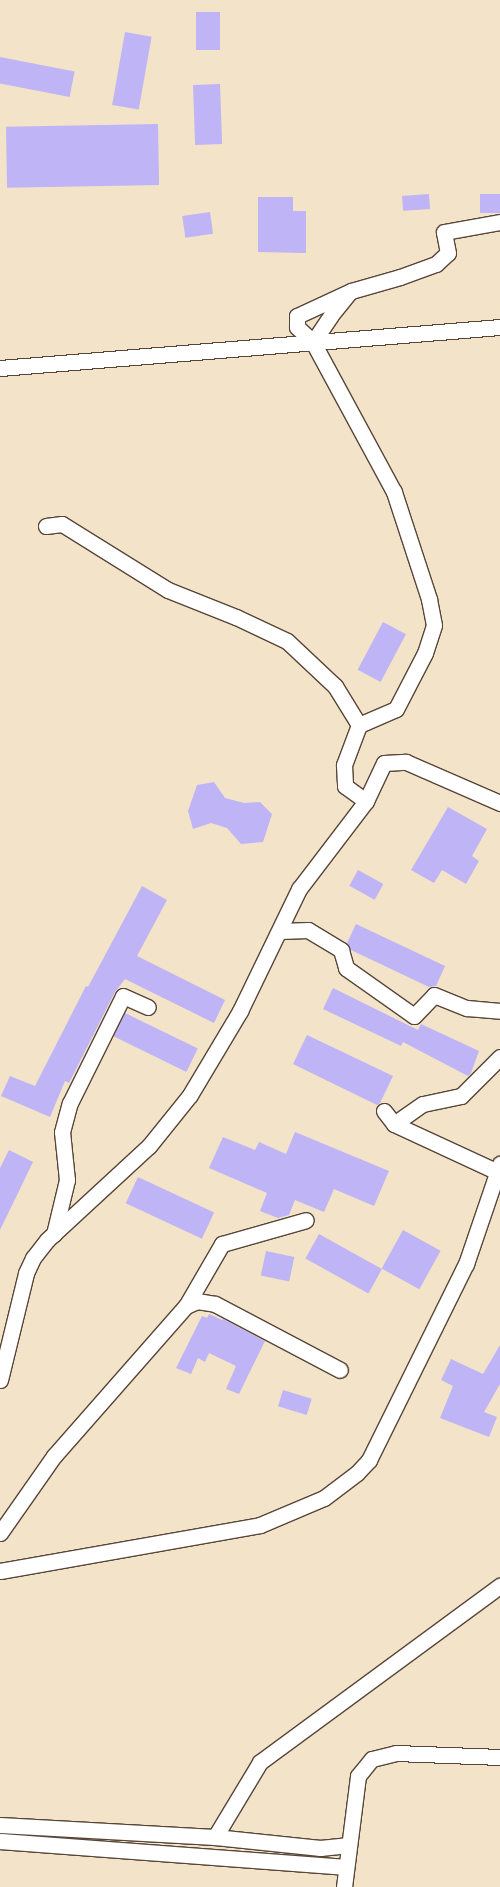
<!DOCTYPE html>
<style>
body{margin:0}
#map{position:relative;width:500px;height:1887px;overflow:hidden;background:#f3e3c8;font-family:"Gochi Hand",sans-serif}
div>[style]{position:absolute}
.building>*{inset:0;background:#bfb4f5;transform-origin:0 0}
.roads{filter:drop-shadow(1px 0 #574638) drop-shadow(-1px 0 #574638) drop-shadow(0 1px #574638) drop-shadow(0 -1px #574638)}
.street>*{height:15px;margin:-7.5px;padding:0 7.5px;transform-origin:7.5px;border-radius:7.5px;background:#fff}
span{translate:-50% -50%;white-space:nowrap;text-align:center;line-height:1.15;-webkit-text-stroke:4px #fdfcf7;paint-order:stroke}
</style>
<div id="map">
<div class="building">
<i style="left:196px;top:12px;width:24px;height:38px"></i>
<i style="left:125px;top:32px;width:27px;height:74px;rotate:10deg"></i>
<i style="left:0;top:57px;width:76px;height:26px;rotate:11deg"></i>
<i style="left:220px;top:84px;width:60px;height:27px;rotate:88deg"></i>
<i style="left:158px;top:124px;width:61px;height:152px;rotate:89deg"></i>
<i style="left:429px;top:194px;width:15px;height:27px;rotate:86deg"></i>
<i style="left:500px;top:194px;width:19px;height:20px;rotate:90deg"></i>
<i style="clip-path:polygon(258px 197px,293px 197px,293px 211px,306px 211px,306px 253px,258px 252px)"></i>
<i style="left:210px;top:212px;width:22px;height:28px;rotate:82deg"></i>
<i style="left:383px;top:622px;width:26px;height:54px;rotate:28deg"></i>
<i style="clip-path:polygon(214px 782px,225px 798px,244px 803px,260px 802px,272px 814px,263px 842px,241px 844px,227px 828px,211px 823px,193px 829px,188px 811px,197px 785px)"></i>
<i style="clip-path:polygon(448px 807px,487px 829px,472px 856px,479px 861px,466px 884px,442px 870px,434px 883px,411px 870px)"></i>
<i style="left:358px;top:870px;width:29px;height:18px;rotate:29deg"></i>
<i style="clip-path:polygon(142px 886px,167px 900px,137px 956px,225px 1000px,214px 1023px,125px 979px,115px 992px,69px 1083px,65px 1081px,50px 1117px,1px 1096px,10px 1076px,35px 1086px,86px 986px,88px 987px)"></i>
<i style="clip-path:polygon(356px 924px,445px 966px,436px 986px,429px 987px,351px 950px,347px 943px)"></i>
<i style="clip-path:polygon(333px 988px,418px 1030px,421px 1024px,479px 1051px,471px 1073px,468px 1076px,403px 1042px,401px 1046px,323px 1009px)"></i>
<i style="left:125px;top:1013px;width:81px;height:26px;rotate:26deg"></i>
<i style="clip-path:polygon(307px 1035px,393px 1076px,380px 1103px,377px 1105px,293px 1064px)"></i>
<i style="clip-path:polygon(295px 1132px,389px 1171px,374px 1206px,334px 1189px,324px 1212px,295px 1200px,289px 1215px,278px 1218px,260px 1211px,267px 1193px,209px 1168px,223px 1137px,255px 1150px,259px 1142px,286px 1154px)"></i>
<i style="clip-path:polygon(9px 1150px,33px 1162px,0 1230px,0 1168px)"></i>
<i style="left:138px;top:1177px;width:84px;height:29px;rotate:25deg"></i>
<i style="left:403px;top:1230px;width:43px;height:44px;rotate:29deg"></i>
<i style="left:319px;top:1234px;width:72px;height:28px;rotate:29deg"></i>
<i style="left:266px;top:1251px;width:29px;height:25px;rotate:12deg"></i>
<i style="clip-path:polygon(209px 1314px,222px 1320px,223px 1319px,265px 1341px,239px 1394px,226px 1389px,236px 1366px,209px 1353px,205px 1362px,198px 1358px,191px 1374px,176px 1368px,202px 1316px,207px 1318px)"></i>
<i style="clip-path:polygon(500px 1345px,500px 1384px,484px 1412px,497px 1417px,489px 1437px,440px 1418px,453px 1386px,441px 1380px,451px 1359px,483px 1374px)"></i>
<i style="left:283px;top:1390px;width:30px;height:17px;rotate:17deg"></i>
</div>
<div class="roads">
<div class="street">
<i style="left:313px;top:342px;width:32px;rotate:-56deg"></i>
<i style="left:331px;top:315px;width:28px;rotate:-51deg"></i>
<i style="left:0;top:368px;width:502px;rotate:-4.69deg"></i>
<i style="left:46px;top:526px;width:16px;rotate:-7deg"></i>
<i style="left:62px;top:524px;width:125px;rotate:31.9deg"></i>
<i style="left:168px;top:590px;width:73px;rotate:21.7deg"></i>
<i style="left:236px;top:617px;width:56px;rotate:25.2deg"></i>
<i style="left:287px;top:641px;width:66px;rotate:43.2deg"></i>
<i style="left:335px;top:686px;width:46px;rotate:58.4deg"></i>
<i style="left:359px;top:725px;width:43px;rotate:110.6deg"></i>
<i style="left:344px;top:765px;width:21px;rotate:87deg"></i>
<i style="left:345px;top:786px;width:26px;rotate:36deg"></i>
<i style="left:359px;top:725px;width:40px;rotate:-23.4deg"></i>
<i style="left:396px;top:709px;width:63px;rotate:-62.6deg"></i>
<i style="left:425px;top:653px;width:29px;rotate:-72deg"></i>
<i style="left:434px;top:625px;width:26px;rotate:-101deg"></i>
<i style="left:429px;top:599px;width:113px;rotate:-108.1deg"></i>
<i style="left:394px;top:492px;width:170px;rotate:-118.4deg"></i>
<i style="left:313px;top:342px;width:22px;rotate:-137deg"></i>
<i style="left:297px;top:327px;width:11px;rotate:-90deg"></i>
<i style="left:297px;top:316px;width:60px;rotate:-24.8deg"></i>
<i style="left:351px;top:291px;width:51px;rotate:-15.9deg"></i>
<i style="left:400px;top:277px;width:38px;rotate:-20deg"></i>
<i style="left:436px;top:264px;width:16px;rotate:-43deg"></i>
<i style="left:448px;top:253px;width:21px;rotate:-101deg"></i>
<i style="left:444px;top:232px;width:57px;rotate:-10.1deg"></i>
<i style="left:280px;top:931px;width:28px;rotate:-2deg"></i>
<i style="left:308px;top:930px;width:39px;rotate:31deg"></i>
<i style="left:341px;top:950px;width:19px;rotate:74deg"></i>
<i style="left:346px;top:968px;width:83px;rotate:35.2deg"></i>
<i style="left:414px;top:1016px;width:29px;rotate:-46deg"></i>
<i style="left:434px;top:995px;width:35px;rotate:22deg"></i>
<i style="left:467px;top:1008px;width:33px;rotate:5deg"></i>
<i style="left:384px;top:1111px;width:16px;rotate:52deg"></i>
<i style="left:394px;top:1124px;width:35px;rotate:-35deg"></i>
<i style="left:423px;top:1104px;width:39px;rotate:-12deg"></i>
<i style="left:461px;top:1096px;width:55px;rotate:-45deg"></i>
<i style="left:394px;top:1124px;width:117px;rotate:24.8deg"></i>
<i style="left:54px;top:1234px;width:56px;rotate:-76.5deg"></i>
<i style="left:67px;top:1180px;width:48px;rotate:-95.9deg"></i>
<i style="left:62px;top:1132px;width:30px;rotate:-75deg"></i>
<i style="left:70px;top:1103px;width:119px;rotate:-63.6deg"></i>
<i style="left:123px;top:996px;width:27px;rotate:24deg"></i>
<i style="left:186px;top:1306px;width:72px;rotate:-59.9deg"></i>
<i style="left:222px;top:1244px;width:87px;rotate:-15.9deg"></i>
<i style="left:0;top:1380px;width:110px;rotate:-76.3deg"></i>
<i style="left:26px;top:1273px;width:17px;rotate:-65deg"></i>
<i style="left:33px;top:1258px;width:23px;rotate:-52deg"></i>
<i style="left:47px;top:1240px;width:139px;rotate:-42.7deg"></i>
<i style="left:149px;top:1146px;width:65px;rotate:-51.2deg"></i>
<i style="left:190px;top:1095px;width:98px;rotate:-59.2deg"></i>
<i style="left:240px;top:1011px;width:136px;rotate:-64.2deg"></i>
<i style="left:299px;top:889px;width:111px;rotate:-52.7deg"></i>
<i style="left:366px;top:801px;width:42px;rotate:-64.7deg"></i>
<i style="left:384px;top:763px;width:22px;rotate:-3deg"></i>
<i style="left:406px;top:762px;width:103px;rotate:23.6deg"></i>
<i style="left:0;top:1533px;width:94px;rotate:-55deg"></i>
<i style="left:54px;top:1456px;width:200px;rotate:-48.7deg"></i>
<i style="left:186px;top:1306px;width:12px;rotate:-24deg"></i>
<i style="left:197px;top:1301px;width:18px;rotate:9deg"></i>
<i style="left:215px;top:1304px;width:141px;rotate:27.8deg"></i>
<i style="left:0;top:1571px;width:264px;rotate:-10deg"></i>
<i style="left:260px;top:1525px;width:69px;rotate:-22.9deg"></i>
<i style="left:324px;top:1498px;width:41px;rotate:-37.1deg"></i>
<i style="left:357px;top:1473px;width:18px;rotate:-47deg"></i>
<i style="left:369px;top:1460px;width:219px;rotate:-63.7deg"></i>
<i style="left:466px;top:1264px;width:106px;rotate:-71.2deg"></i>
<i style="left:0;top:1825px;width:215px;rotate:3.2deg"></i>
<i style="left:215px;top:1837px;width:106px;rotate:6deg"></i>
<i style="left:320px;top:1848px;width:29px;rotate:-6deg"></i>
<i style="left:215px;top:1837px;width:87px;rotate:-59deg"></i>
<i style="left:260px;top:1762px;width:298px;rotate:-36.3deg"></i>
<i style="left:0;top:1841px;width:347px;rotate:4.3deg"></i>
<i style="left:344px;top:1887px;width:112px;rotate:-82.8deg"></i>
<i style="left:358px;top:1776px;width:22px;rotate:-51deg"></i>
<i style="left:372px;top:1759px;width:25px;rotate:-14deg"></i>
<i style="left:396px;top:1753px;width:104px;rotate:2.2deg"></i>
</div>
</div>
</div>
